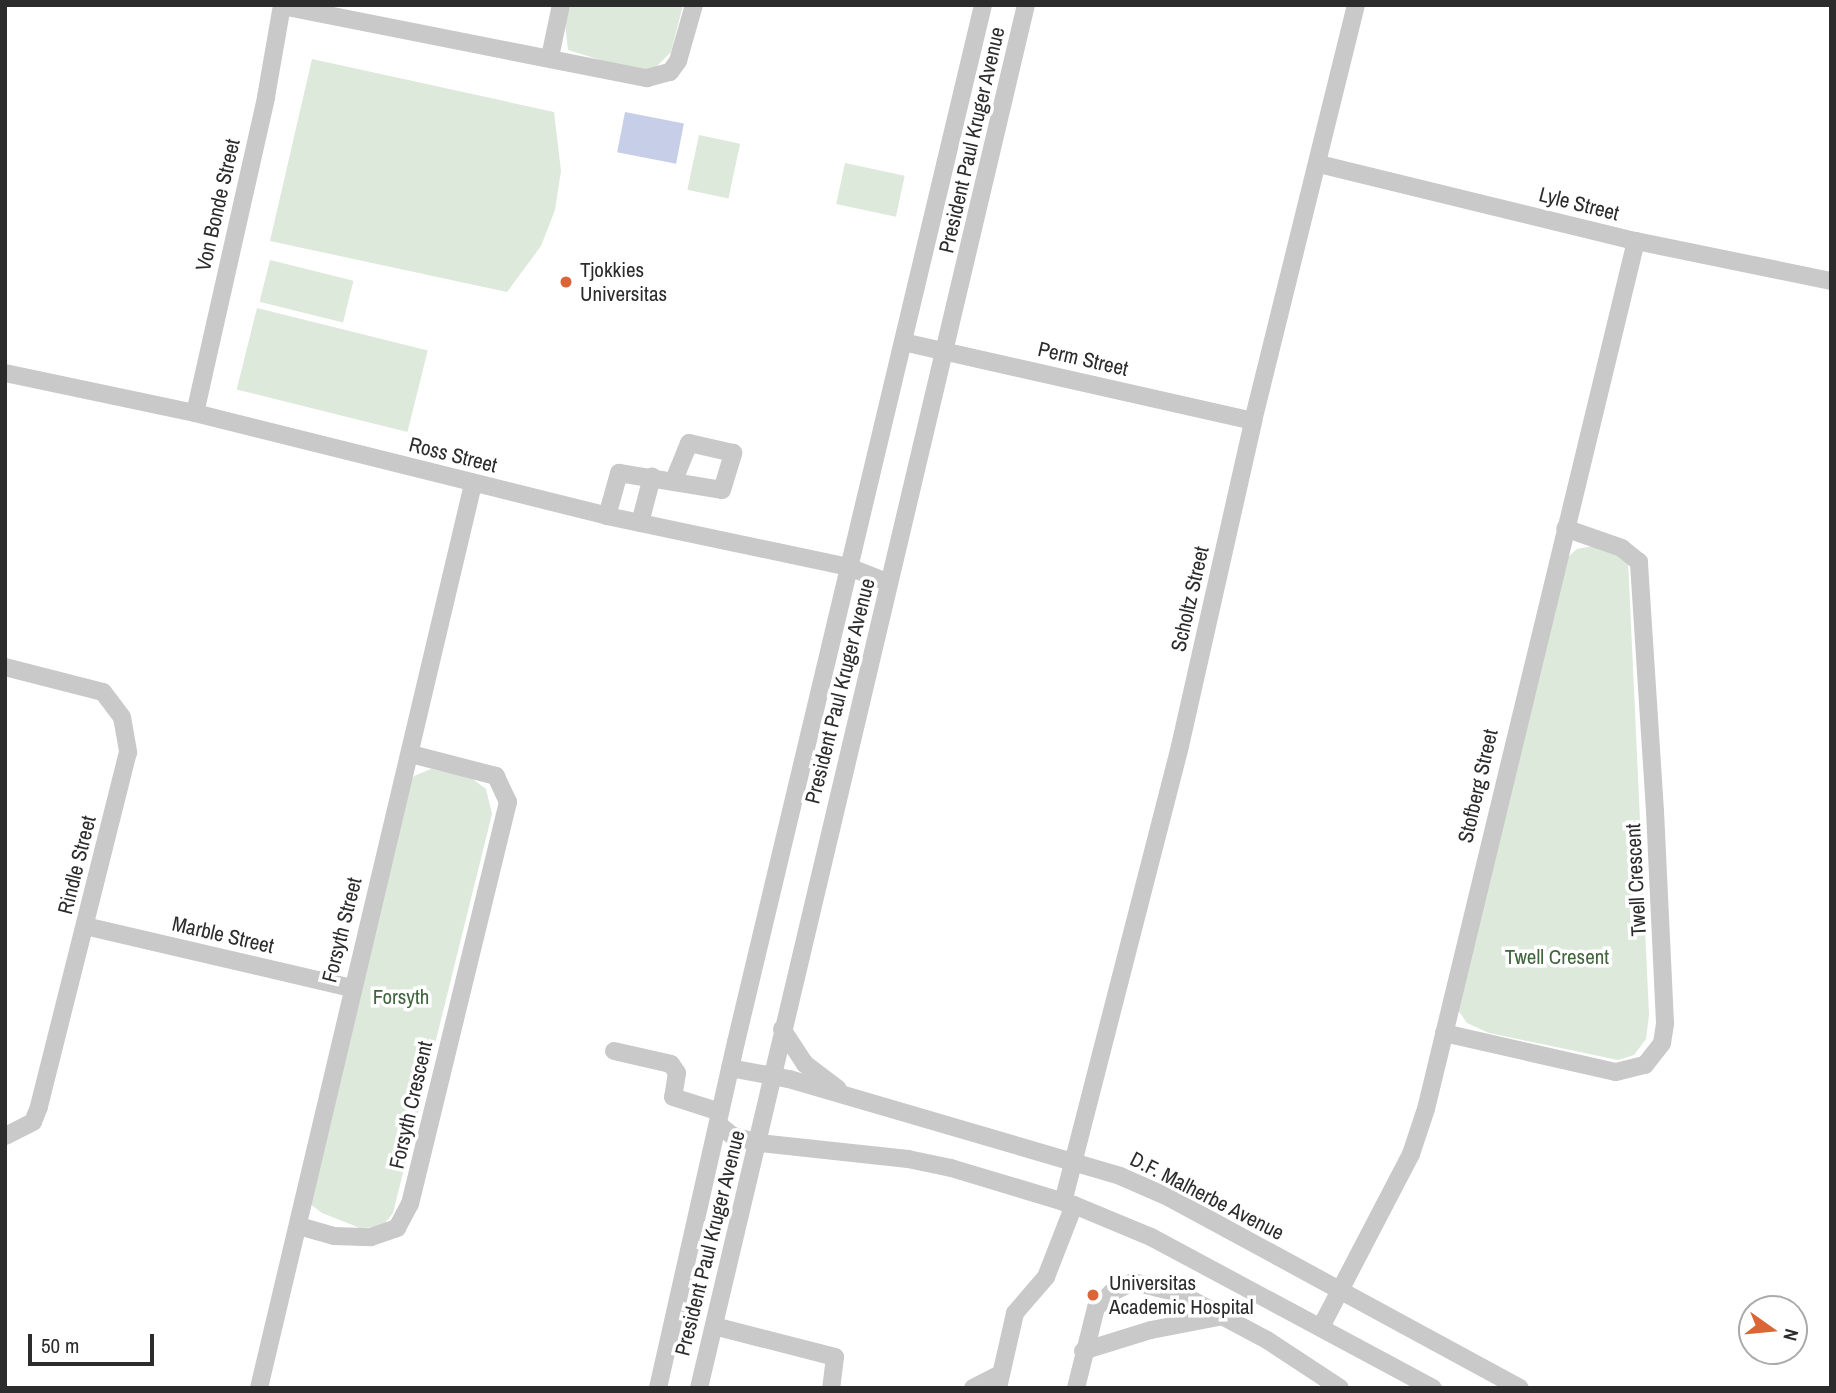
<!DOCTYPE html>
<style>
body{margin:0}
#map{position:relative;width:1836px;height:1393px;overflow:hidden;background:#fff;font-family:"Archivo Narrow",sans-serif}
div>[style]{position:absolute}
.green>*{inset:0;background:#dde9da;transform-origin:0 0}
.water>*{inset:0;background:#c7cfe8;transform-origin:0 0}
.minor>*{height:18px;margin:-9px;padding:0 9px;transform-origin:9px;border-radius:9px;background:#c9c9c9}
.dots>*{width:19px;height:19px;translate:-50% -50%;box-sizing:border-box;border:4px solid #fff;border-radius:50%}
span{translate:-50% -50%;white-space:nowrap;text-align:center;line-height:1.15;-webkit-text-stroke:7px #fff;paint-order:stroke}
.street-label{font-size:21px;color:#2c2c2c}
.poi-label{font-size:21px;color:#2c2c2c}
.left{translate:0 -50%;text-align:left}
.park-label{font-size:21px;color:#41653c}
.frame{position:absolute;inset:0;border:7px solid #2c2c2c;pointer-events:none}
.north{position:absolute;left:1738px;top:1295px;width:70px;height:70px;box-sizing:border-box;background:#fff;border:2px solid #ababab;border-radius:50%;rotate:105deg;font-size:19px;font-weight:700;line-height:28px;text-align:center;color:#2c2c2c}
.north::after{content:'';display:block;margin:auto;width:24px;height:32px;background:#db6536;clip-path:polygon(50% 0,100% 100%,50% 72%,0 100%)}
.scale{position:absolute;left:28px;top:1334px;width:126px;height:32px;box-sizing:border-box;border:4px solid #2c2c2c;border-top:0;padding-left:9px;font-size:21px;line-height:24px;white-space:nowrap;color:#2c2c2c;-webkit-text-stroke:5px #fff;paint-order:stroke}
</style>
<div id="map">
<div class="green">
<i style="clip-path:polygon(570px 5px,683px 5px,671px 52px,653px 70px,620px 66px,568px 50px,565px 23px)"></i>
<i style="clip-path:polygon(312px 59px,554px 112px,561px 171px,555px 210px,541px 246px,507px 292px,270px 241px)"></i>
<i style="left:699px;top:135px;width:42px;height:56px;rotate:12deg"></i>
<i style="left:845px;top:163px;width:61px;height:42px;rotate:12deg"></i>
<i style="left:270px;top:260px;width:86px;height:43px;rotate:14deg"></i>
<i style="left:257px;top:308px;width:176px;height:84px;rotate:14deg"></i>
<i style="clip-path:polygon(1598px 545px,1628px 560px,1649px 1015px,1646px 1039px,1634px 1055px,1618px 1060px,1489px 1033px,1467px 1023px,1455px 1006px,1554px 570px,1577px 549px)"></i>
<i style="clip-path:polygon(431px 769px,470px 777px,486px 789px,492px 814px,393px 1213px,382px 1227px,360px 1228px,322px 1213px,309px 1203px,408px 787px,414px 776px)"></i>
</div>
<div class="water">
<i style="left:625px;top:112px;width:60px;height:41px;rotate:11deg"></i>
</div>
<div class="minor">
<i style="left:282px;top:6px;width:372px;rotate:11.2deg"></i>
<i style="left:647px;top:78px;width:24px;rotate:-15deg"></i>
<i style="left:670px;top:72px;width:14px;rotate:-54deg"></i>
<i style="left:678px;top:61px;width:58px;rotate:-74.1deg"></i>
<i style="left:550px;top:57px;width:53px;rotate:-78.1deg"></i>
<i style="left:1319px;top:164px;width:326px;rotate:13.7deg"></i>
<i style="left:1636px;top:241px;width:199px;rotate:11.6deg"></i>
<i style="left:903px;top:342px;width:359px;rotate:12.7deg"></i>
<i style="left:5px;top:373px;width:194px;rotate:11.9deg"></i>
<i style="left:195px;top:413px;width:425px;rotate:14deg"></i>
<i style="left:607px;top:516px;width:247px;rotate:11.9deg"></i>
<i style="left:849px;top:567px;width:43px;rotate:21.8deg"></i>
<i style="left:195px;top:413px;width:324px;rotate:-77.3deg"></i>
<i style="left:266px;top:97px;width:93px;rotate:-80.1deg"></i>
<i style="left:607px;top:516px;width:45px;rotate:-74.4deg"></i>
<i style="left:619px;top:473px;width:104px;rotate:9.4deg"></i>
<i style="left:722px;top:490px;width:39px;rotate:-73deg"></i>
<i style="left:733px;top:453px;width:45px;rotate:-167.2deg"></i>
<i style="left:689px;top:443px;width:40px;rotate:112deg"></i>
<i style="left:640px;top:523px;width:48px;rotate:-75.4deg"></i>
<i style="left:5px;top:667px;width:101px;rotate:14.3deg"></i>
<i style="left:103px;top:692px;width:31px;rotate:53deg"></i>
<i style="left:122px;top:717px;width:36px;rotate:80deg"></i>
<i style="left:128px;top:752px;width:366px;rotate:104.1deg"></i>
<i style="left:39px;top:1107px;width:16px;rotate:112deg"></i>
<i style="left:33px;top:1122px;width:31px;rotate:153deg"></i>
<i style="left:85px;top:926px;width:273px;rotate:13.1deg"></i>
<i style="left:782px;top:1029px;width:42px;rotate:56.7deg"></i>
<i style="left:805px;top:1064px;width:41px;rotate:37.1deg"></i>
<i style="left:1444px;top:1033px;width:176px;rotate:12.8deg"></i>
<i style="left:1616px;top:1072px;width:30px;rotate:-14deg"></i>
<i style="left:1645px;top:1065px;width:28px;rotate:-52deg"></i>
<i style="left:1662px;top:1043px;width:20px;rotate:-81deg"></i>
<i style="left:1665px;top:1023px;width:212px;rotate:-92.7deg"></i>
<i style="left:1655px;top:811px;width:250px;rotate:-93.7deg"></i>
<i style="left:1639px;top:562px;width:22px;rotate:-141deg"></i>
<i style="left:1622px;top:548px;width:60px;rotate:-160.7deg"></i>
<i style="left:614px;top:1051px;width:58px;rotate:12.8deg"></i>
<i style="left:671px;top:1064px;width:11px;rotate:56deg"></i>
<i style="left:677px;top:1073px;width:24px;rotate:99deg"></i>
<i style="left:673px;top:1097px;width:49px;rotate:17.7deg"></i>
<i style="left:730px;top:1068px;width:60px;rotate:10.6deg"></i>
<i style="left:789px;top:1079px;width:345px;rotate:16.3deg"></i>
<i style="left:1120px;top:1176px;width:55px;rotate:23.7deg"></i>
<i style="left:1170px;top:1198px;width:398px;rotate:28.5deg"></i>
<i style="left:718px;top:1124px;width:19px;rotate:39deg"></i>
<i style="left:733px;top:1136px;width:27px;rotate:15deg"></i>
<i style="left:759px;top:1143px;width:150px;rotate:6.1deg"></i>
<i style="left:908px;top:1159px;width:44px;rotate:11.8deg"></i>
<i style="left:951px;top:1168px;width:128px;rotate:16.7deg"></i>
<i style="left:1074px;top:1205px;width:83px;rotate:22.6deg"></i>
<i style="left:1151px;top:1237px;width:320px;rotate:28.2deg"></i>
<i style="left:1063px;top:1202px;width:471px;rotate:-75.6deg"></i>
<i style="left:1180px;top:746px;width:333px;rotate:-77.3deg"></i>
<i style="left:1253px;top:421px;width:429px;rotate:-76.1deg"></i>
<i style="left:299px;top:1226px;width:36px;rotate:16deg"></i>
<i style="left:334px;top:1236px;width:37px;rotate:2deg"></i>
<i style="left:371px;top:1237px;width:28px;rotate:-19deg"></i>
<i style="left:397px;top:1228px;width:27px;rotate:-62deg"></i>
<i style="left:410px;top:1204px;width:414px;rotate:-76.3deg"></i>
<i style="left:508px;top:802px;width:29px;rotate:-115deg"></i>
<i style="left:496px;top:776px;width:88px;rotate:-165.5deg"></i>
<i style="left:1322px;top:1325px;width:193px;rotate:-62.5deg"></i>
<i style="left:1411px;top:1154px;width:47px;rotate:-71.6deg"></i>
<i style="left:1426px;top:1109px;width:893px;rotate:-76.4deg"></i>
<i style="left:714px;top:1326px;width:125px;rotate:14.4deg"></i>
<i style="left:835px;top:1357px;width:31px;rotate:97deg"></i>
<i style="left:1083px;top:1351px;width:71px;rotate:-17.2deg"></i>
<i style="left:1151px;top:1330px;width:74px;rotate:-10.9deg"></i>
<i style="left:259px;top:1388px;width:929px;rotate:-76.68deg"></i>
<i style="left:658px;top:1388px;width:355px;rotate:-77.3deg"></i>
<i style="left:736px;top:1042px;width:1066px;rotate:-76.6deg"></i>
<i style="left:699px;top:1388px;width:1421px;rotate:-76.7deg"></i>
<i style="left:973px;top:1388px;width:30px;rotate:-27deg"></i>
<i style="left:998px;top:1388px;width:77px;rotate:-77.2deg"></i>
<i style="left:1015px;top:1313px;width:48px;rotate:-49.3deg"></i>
<i style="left:1046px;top:1277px;width:77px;rotate:-68.7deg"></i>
<i style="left:1076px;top:1388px;width:82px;rotate:-76deg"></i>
<i style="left:1096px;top:1308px;width:21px;rotate:-45deg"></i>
<i style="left:1111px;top:1293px;width:25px;rotate:-27deg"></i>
<i style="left:1133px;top:1282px;width:47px;rotate:13.4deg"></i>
<i style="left:1179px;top:1293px;width:100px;rotate:28.1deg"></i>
<i style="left:1267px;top:1340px;width:87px;rotate:33.3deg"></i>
</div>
<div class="dots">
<i style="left:566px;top:282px;background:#db6536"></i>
<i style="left:1093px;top:1295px;background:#db6536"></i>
</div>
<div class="street-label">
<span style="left:972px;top:140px;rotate:-77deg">President Paul Kruger Avenue</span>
<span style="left:1579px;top:204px;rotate:14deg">Lyle Street</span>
<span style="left:218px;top:205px;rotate:-77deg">Von Bonde Street</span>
<span style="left:1083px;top:359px;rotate:13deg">Perm Street</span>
<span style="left:453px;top:455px;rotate:14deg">Ross Street</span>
<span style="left:1190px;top:599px;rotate:-77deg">Scholtz Street</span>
<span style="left:840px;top:691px;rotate:-76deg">President Paul Kruger Avenue</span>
<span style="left:1478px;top:786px;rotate:-77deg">Stofberg Street</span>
<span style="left:77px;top:865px;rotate:-76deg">Rindle Street</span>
<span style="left:1636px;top:880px;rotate:-93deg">Twell Crescent</span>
<span style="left:342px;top:930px;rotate:-76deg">Forsyth Street</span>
<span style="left:223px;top:935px;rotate:13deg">Marble Street</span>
<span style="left:411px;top:1105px;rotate:-77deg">Forsyth Crescent</span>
<span style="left:1207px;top:1196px;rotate:27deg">D.F. Malherbe Avenue</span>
<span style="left:710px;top:1243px;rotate:-76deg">President Paul Kruger Avenue</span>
</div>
<div class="poi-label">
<span class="left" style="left:580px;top:282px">Tjokkies<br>Universitas</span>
<span class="left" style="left:1109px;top:1295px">Universitas<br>Academic Hospital</span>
</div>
<div class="park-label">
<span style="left:1557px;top:957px">Twell Cresent</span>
<span style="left:401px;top:997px">Forsyth</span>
</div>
<div class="frame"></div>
<div class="north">N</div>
<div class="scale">50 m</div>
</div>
